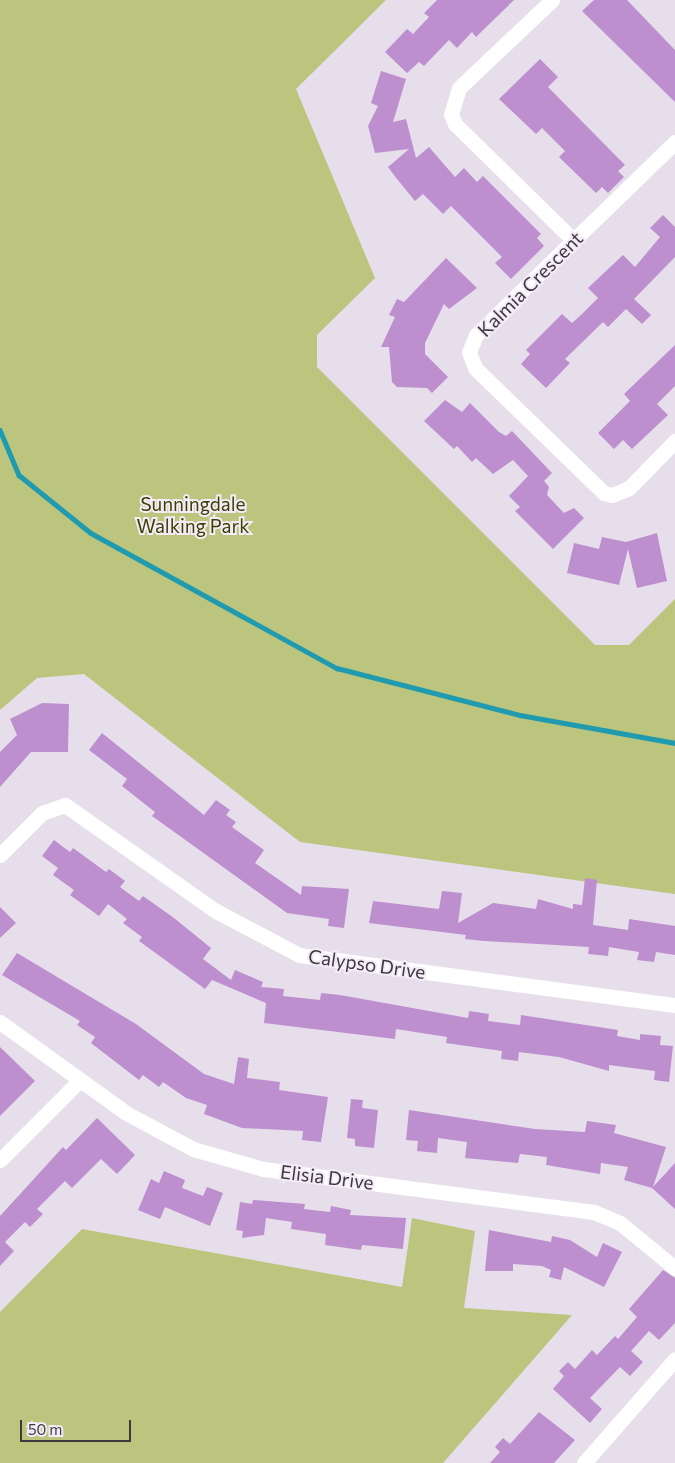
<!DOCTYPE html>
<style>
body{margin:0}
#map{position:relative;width:675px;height:1463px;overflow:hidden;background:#e7deeb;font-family:Commissioner,sans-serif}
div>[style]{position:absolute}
.green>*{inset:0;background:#bbc57d}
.stream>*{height:4.5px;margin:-2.25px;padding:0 2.25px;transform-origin:2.25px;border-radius:2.25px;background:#209aaf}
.building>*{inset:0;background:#bd8fcf}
.street>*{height:15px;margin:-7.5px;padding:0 7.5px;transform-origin:7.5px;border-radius:7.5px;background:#fff}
span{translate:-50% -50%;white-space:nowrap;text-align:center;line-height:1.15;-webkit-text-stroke:4px #f4ebf9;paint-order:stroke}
.street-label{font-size:19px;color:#3d393f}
.park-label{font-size:19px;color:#3b4000}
.scale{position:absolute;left:20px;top:1420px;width:111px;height:22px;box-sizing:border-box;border:2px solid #3d393f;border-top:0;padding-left:6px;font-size:15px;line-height:18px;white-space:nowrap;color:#3d393f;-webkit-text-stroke:4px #f4ebf9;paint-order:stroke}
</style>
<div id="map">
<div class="green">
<i style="clip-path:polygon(0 0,386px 0,296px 89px,375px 278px,317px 335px,317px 367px,595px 645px,629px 645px,675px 599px,675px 894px,300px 842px,84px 674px,37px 678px,0 710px)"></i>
<i style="clip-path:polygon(412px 1218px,475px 1231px,464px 1308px,572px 1315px,443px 1463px,0 1463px,0 1312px,82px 1229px,402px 1287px)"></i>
</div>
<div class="stream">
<i style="left:0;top:430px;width:49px;rotate:67.1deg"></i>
<i style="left:19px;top:475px;width:92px;rotate:38.9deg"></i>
<i style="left:91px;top:533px;width:281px;rotate:28.8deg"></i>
<i style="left:337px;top:668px;width:189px;rotate:14.4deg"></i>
<i style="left:520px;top:715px;width:158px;rotate:10.2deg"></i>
</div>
<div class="building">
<i style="clip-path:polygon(437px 0,514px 0,476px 37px,472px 32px,457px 48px,449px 40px,424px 66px,419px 62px,407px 73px,385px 52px,407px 29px,413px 34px,429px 17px,424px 13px)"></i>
<i style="clip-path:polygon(594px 0,627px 0,675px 50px,675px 102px,582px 11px)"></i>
<i style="clip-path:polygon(540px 59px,558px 77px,548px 87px,625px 165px,618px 171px,624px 177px,608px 193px,602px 187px,596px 193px,559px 157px,565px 151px,542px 128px,536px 134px,499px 99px)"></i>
<i style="clip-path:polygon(381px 71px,406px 79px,393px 122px,406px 119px,416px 158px,429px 147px,455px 177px,464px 168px,477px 182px,483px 176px,541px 234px,537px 238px,544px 246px,511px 279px,495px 263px,502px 257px,451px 206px,443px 214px,423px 194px,415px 201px,397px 179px,388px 167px,409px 149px,375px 153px,368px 126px,378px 106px,371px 103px)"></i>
<i style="clip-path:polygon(663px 215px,675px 227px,675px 257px,634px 299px,651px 315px,642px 324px,626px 309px,608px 327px,603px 322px,565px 359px,570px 363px,546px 388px,521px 364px,530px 354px,526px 350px,562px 314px,572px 323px,581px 315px,598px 298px,588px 288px,623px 255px,635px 267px,660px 237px,650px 228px)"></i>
<i style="clip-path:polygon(446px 258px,477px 288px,449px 309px,444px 304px,425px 343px,425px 354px,448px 377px,432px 393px,427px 388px,397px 387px,392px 382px,389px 347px,381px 347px,395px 317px,389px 315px,397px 299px,404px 302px)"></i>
<i style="clip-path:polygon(675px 345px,675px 386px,657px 404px,668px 415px,632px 449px,623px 440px,614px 449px,598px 433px,630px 401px,624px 394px)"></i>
<i style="clip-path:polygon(445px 400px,462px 412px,470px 403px,499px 432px,506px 436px,512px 431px,552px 473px,544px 481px,549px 487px,547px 495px,564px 513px,574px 508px,584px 518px,553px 549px,515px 511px,520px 507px,509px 496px,528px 476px,513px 460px,493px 474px,476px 458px,472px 462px,457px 446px,454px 449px,424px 421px)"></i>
<i style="clip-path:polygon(657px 533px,667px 581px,637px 588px,628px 549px,619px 585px,567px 573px,574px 543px,599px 549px,602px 537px,626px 542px)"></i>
<i style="clip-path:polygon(42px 703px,69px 704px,68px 752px,31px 752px,0 787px,0 752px,17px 735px,10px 719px)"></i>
<i style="clip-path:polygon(102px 733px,204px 815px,216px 800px,230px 810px,226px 815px,236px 822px,232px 827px,264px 850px,255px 863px,301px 895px,302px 886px,349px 889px,344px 928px,328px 926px,329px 919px,287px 913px,152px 816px,155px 812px,122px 786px,127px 779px,89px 750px)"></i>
<i style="clip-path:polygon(54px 840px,70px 852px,73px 848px,106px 872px,109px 869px,125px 881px,120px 887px,139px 901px,143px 896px,174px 918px,211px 948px,203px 959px,231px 980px,235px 970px,263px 982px,261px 987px,284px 989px,283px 996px,320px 1000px,321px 993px,340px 995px,468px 1018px,469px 1011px,489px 1014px,488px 1021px,520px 1025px,521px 1015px,618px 1030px,617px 1036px,640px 1040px,640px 1034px,661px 1036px,660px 1045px,673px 1046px,669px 1082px,654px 1080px,655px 1071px,609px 1065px,609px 1071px,559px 1057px,519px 1052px,518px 1061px,501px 1059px,502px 1051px,446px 1043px,447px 1037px,396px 1029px,395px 1039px,264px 1023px,266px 1003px,212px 980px,205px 989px,139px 941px,142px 937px,123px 923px,127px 919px,108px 904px,99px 916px,70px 895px,74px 890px,53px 875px,58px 868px,42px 856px)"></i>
<i style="clip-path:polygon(585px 878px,597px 880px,593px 925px,628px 930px,629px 919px,675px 926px,675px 955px,656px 952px,654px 962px,637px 960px,639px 952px,609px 947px,608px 956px,588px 954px,589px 947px,484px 941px,465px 939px,466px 935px,369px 923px,373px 901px,439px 909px,442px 891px,462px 893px,458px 923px,493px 903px,536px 909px,538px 899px,573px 909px,573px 904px,582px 905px)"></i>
<i style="clip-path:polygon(0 907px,16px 923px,0 938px)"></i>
<i style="clip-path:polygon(17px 953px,136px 1024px,204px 1074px,234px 1084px,238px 1057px,249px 1059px,247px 1078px,280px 1082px,279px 1090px,328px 1097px,321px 1142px,302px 1140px,303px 1131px,242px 1128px,204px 1114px,207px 1105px,186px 1098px,163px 1082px,159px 1087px,143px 1075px,139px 1080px,91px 1043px,95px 1037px,77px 1025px,80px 1021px,2px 975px)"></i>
<i style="clip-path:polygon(0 1047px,35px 1081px,0 1116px)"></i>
<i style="clip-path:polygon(351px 1099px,363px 1100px,362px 1108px,378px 1110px,374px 1148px,355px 1146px,355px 1139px,347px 1138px)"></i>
<i style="clip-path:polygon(409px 1110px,535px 1129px,585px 1132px,587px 1121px,616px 1125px,614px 1133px,666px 1147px,653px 1187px,675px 1163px,675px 1209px,652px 1188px,624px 1180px,628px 1167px,601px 1163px,600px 1174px,546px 1165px,547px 1157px,520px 1154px,518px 1163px,465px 1158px,467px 1142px,438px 1138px,437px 1153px,417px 1151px,418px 1141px,406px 1140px)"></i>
<i style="clip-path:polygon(97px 1118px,135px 1155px,117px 1174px,101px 1159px,72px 1188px,65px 1181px,37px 1209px,43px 1214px,30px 1227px,25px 1222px,5px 1242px,14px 1251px,0 1266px,0 1216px,63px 1147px,66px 1150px)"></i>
<i style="clip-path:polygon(164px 1171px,185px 1180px,182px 1188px,203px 1196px,207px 1187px,223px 1193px,210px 1226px,165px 1207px,160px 1219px,138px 1210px,151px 1179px,159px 1183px)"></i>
<i style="clip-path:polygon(253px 1200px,305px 1204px,304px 1209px,330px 1212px,331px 1206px,351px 1210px,350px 1215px,406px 1218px,403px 1249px,362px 1245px,361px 1250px,325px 1245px,326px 1234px,291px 1229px,292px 1222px,266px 1218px,264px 1235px,242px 1238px,243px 1231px,236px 1230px,240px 1202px,252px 1204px)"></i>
<i style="clip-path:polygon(489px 1230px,551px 1242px,552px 1236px,570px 1240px,597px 1257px,603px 1243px,622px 1252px,604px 1287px,564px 1267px,561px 1280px,549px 1277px,551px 1270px,542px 1266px,513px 1264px,513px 1271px,485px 1271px)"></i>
<i style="clip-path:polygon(663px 1270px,675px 1278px,675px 1323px,659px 1340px,649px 1331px,631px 1351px,643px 1362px,630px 1376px,620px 1367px,590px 1398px,602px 1409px,590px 1423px,553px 1389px,564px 1376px,559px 1371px,568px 1362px,575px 1369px,592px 1350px,597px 1355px,615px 1336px,618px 1339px,637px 1317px,629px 1309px)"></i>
<i style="clip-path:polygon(539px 1412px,575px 1440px,554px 1463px,490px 1463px,500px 1452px,495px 1447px,503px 1438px,510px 1444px)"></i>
</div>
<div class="street">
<i style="left:552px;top:0;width:128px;rotate:136.6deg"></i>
<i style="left:459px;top:88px;width:27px;rotate:107deg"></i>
<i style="left:451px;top:114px;width:11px;rotate:68deg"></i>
<i style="left:455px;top:124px;width:165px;rotate:44.5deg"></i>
<i style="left:675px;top:142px;width:277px;rotate:135.9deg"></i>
<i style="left:476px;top:335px;width:18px;rotate:112deg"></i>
<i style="left:469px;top:352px;width:17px;rotate:69deg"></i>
<i style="left:475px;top:368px;width:180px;rotate:44.1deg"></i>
<i style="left:604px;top:493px;width:8px;rotate:14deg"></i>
<i style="left:612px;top:495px;width:18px;rotate:-22deg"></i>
<i style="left:629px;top:488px;width:66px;rotate:-45.6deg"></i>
<i style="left:0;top:855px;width:59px;rotate:-45deg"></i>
<i style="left:42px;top:813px;width:24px;rotate:-19deg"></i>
<i style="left:65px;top:805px;width:184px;rotate:35.1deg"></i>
<i style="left:216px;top:911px;width:94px;rotate:27.9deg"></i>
<i style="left:299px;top:955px;width:379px;rotate:7.6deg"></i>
<i style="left:0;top:1022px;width:155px;rotate:35.8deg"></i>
<i style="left:126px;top:1113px;width:76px;rotate:28.2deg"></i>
<i style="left:193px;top:1149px;width:73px;rotate:15.9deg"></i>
<i style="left:263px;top:1169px;width:334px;rotate:7.4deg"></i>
<i style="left:594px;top:1212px;width:28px;rotate:23deg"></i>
<i style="left:620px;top:1223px;width:71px;rotate:39.3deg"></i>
<i style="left:0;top:1160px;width:112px;rotate:-45deg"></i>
<i style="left:584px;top:1463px;width:138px;rotate:-48.8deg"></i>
</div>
<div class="street-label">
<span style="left:530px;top:284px;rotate:-45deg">Kalmia Crescent</span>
<span style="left:367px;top:964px;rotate:8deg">Calypso Drive</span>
<span style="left:327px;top:1177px;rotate:7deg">Elisia Drive</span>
</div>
<div class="park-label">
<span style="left:193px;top:515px">Sunningdale<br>Walking Park</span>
</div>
<div class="scale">50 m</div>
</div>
